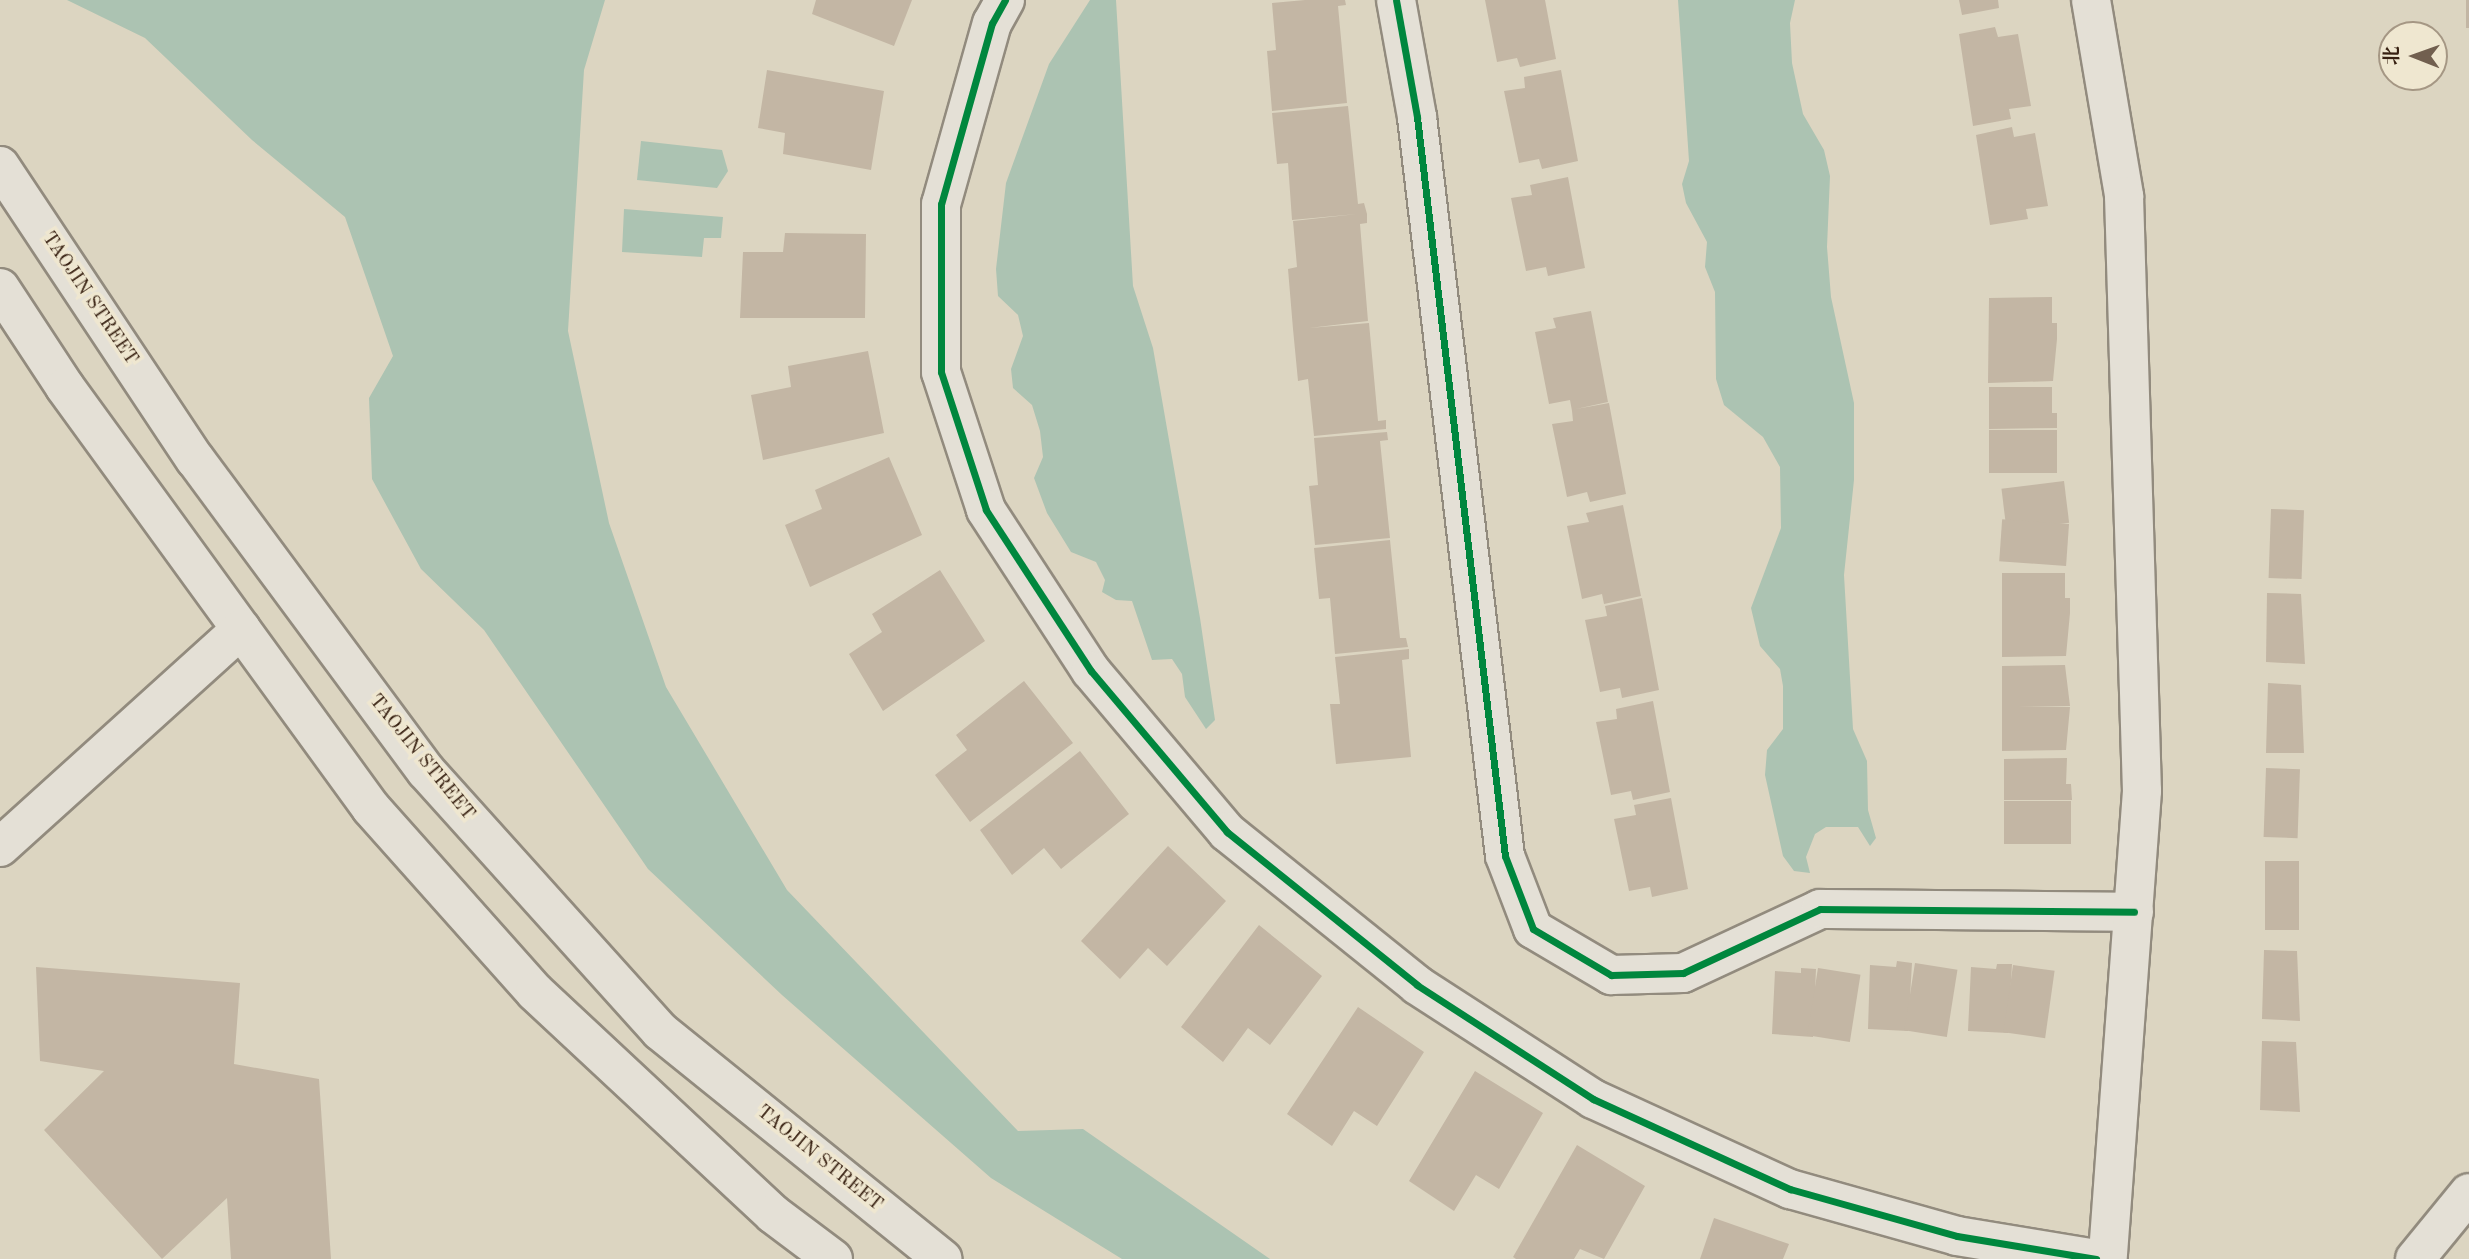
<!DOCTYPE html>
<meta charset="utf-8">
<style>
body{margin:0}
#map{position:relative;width:2469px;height:1259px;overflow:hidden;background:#dcd5c1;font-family:"Old Standard TT","Noto Serif SC",serif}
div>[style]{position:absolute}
.water>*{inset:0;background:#acc3b2}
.building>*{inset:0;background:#c3b6a4;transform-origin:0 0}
.roads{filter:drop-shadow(2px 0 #928b7e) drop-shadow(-2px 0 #928b7e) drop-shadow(0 2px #928b7e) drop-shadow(0 -2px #928b7e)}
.minor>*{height:38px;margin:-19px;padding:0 19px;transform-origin:19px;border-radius:19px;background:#e4e0d6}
.cycleway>*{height:7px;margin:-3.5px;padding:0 3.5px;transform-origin:3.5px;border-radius:3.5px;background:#00873e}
span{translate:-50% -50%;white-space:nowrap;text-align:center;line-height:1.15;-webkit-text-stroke:7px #efe7d0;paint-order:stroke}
.street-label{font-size:19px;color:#372011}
.north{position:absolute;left:2378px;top:21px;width:70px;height:70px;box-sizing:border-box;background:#efe7d0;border:2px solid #a59784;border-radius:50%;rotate:271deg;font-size:19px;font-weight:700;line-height:28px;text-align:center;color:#372011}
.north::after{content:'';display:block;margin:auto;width:24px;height:32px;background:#715f4f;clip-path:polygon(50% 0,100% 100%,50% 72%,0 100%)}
</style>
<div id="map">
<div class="water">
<i style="clip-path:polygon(67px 0,605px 0,584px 70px,568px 331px,609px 523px,666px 687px,787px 890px,1018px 1131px,1083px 1129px,1270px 1259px,1122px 1259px,991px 1178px,782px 995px,648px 869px,484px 630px,421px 569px,372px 479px,369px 398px,393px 356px,345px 217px,252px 140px,145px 38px)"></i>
<i style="clip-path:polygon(1090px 0,1116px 0,1133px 286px,1153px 348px,1200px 618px,1215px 720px,1206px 729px,1185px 697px,1182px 674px,1172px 659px,1152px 660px,1132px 601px,1116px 600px,1102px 592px,1105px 580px,1096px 562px,1071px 552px,1047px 513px,1034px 478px,1043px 457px,1040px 431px,1032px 405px,1013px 388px,1011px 369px,1023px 336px,1018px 315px,998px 296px,996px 269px,1006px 183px,1049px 64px)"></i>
<i style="clip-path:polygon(1678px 0,1795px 0,1790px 23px,1792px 63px,1803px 114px,1824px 150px,1830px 176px,1827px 247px,1831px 297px,1854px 403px,1854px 480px,1844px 575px,1853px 729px,1867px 761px,1868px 810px,1876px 838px,1870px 846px,1858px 827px,1826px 827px,1815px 834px,1806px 857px,1810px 873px,1794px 871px,1783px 856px,1765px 775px,1767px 750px,1783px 729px,1783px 686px,1780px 669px,1760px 646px,1751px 608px,1781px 528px,1780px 467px,1763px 437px,1724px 405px,1716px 379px,1715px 292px,1705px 267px,1707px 242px,1686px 203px,1682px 184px,1689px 161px)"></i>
<i style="clip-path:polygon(641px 141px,722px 150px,728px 171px,717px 188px,637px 180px)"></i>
<i style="clip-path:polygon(624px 209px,723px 217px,721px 238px,704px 238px,702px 257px,622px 252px)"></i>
</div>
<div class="building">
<i style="clip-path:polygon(816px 0,912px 0,894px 46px,812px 14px)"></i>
<i style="clip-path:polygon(1305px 0,1345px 0,1346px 5px,1338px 6px,1347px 103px,1272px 111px,1267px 51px,1276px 50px,1272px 3px)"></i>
<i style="clip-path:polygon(1485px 0,1545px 0,1556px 59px,1520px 67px,1517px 58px,1497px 62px)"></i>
<i style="clip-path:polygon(1959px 0,1998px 0,1999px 8px,1962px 15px)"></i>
<i style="left:2466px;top:0;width:3px;height:28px"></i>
<i style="clip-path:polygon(1995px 27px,1998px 37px,2018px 34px,2031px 106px,2009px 109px,2011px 119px,1973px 126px,1959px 34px)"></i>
<i style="clip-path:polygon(767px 70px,884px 91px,871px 170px,783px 154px,785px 133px,758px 128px)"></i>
<i style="clip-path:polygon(1561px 70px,1578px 161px,1542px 169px,1539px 159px,1519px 163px,1504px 91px,1525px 88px,1524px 77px)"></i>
<i style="clip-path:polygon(1348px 106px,1358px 204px,1364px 203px,1367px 214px,1367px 223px,1360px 224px,1368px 321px,1309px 328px,1369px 323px,1378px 421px,1386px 420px,1386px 429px,1314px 436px,1308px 379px,1298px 381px,1293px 329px,1288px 269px,1297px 267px,1293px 221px,1357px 214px,1292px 220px,1288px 163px,1277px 164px,1272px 113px)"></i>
<i style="clip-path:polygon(2012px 127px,2014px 137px,2035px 133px,2048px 206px,2026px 209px,2028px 219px,1990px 225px,1976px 135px)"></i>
<i style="clip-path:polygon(1568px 177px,1585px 268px,1548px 276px,1546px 267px,1526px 271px,1511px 198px,1532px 195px,1530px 185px)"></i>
<i style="clip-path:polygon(785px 233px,866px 234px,865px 318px,740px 318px,743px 252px,783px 252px)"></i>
<i style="clip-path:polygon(2052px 297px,2052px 323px,2057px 323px,2057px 339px,2053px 381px,1988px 383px,1989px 298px)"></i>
<i style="clip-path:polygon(1591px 311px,1608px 402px,1576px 409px,1609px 403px,1626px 494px,1590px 502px,1587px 492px,1567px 497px,1552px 424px,1573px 421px,1572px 411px,1570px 400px,1549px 404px,1535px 332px,1556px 328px,1553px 318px)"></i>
<i style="clip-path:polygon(868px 351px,884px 433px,763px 460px,751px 395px,791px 387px,788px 366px)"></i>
<i style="clip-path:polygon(1989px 387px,2052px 387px,2052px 413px,2057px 413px,2057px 428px,1989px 429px)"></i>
<i style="left:1989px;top:430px;width:68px;height:43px"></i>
<i style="clip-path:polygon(1387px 432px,1388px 440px,1380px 441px,1390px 538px,1315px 545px,1309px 486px,1318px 485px,1314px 438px)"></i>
<i style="clip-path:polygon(889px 457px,922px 535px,810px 587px,785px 525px,822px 509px,815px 490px)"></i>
<i style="left:2064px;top:481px;width:42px;height:63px;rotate:83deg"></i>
<i style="clip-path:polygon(1623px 505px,1641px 596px,1604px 604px,1602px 594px,1582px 599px,1567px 526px,1589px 522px,1586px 513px)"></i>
<i style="left:2271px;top:509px;width:33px;height:69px;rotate:2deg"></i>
<i style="left:2069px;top:524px;width:42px;height:67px;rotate:94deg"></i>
<i style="clip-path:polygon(1390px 540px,1400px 638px,1406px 638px,1408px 647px,1335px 654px,1330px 598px,1319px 599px,1314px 548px)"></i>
<i style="clip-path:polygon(940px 570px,985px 641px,883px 711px,849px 654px,882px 632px,872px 614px)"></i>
<i style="clip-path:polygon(2002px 573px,2065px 573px,2065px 598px,2070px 598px,2070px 613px,2066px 656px,2002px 657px)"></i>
<i style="clip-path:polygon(2267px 593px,2301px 594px,2305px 664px,2266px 662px)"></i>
<i style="clip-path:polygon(1642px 598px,1659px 690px,1622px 698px,1620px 688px,1600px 692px,1585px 620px,1607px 616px,1605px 606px)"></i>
<i style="clip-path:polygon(1409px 649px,1409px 659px,1402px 660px,1411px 757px,1336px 764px,1330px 704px,1340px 704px,1335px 657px)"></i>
<i style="clip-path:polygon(2065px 665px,2070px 706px,2017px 707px,2070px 707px,2066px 750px,2002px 751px,2002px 666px)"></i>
<i style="clip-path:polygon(1024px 681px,1073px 743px,970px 822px,935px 775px,967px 750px,956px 735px)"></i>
<i style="clip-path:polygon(2268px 683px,2301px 685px,2304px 753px,2266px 753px)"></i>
<i style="clip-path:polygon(1653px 701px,1670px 792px,1633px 800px,1631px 791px,1611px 795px,1596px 722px,1617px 719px,1616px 709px)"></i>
<i style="clip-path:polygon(1080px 751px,1129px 814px,1061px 869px,1044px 848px,1012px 875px,980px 830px)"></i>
<i style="clip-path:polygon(2067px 758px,2066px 784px,2071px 784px,2072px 800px,2004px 800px,2004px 759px)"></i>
<i style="left:2266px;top:768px;width:34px;height:69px;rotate:2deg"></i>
<i style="clip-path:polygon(1671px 798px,1688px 889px,1652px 897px,1650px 887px,1629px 891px,1614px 819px,1636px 815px,1634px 805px)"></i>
<i style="left:2004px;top:801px;width:67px;height:43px"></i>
<i style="clip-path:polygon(1168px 846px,1226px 901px,1167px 966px,1148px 948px,1120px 979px,1081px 941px)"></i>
<i style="left:2265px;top:861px;width:34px;height:69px"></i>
<i style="clip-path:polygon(1259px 925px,1322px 976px,1270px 1045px,1248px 1028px,1223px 1062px,1181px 1027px)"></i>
<i style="clip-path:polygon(2264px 950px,2297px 951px,2300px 1021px,2262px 1019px)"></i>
<i style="clip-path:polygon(1897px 961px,1912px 963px,1908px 1031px,1868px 1029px,1870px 965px,1896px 967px)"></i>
<i style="left:1915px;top:963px;width:43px;height:68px;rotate:9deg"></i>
<i style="clip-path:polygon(1997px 964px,2012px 964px,2008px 1033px,1968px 1031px,1971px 967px,1996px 969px)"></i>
<i style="left:2013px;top:965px;width:42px;height:68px;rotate:8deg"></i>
<i style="clip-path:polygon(36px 967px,240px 983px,234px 1064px,319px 1079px,331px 1259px,231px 1259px,227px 1198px,162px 1259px,44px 1130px,104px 1071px,40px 1061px)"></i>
<i style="clip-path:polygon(1801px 968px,1816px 969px,1813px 1037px,1772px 1034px,1775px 971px,1801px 973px)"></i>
<i style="left:1818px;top:968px;width:43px;height:68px;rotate:9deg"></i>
<i style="clip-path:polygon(1358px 1007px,1424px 1052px,1377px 1126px,1354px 1111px,1332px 1146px,1287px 1114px)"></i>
<i style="clip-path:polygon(2262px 1041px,2296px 1042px,2300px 1112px,2260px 1110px)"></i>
<i style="clip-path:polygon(1475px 1071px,1543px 1113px,1499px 1189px,1476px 1175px,1454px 1211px,1409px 1181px)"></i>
<i style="clip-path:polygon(1577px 1145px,1645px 1186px,1604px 1259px,1580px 1249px,1574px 1259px,1516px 1259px,1513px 1257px)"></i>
<i style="clip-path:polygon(1714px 1218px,1789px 1244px,1783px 1259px,1700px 1259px)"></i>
</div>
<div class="roads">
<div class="minor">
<i style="left:1005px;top:0;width:26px;rotate:119deg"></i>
<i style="left:992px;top:23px;width:188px;rotate:105.7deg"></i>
<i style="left:941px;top:204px;width:168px;rotate:90deg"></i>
<i style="left:941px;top:372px;width:145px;rotate:71.9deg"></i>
<i style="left:986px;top:510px;width:192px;rotate:56.9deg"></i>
<i style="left:1091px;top:671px;width:211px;rotate:49.8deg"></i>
<i style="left:1227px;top:832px;width:244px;rotate:38.8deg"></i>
<i style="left:1417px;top:985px;width:210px;rotate:32.9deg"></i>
<i style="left:1593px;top:1099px;width:217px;rotate:24.6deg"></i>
<i style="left:1790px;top:1189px;width:173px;rotate:15.7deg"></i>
<i style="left:1957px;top:1236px;width:141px;rotate:9.4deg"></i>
<i style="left:1396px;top:0;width:119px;rotate:79.8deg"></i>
<i style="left:1417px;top:117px;width:744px;rotate:83.21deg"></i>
<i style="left:1505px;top:856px;width:78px;rotate:69deg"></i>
<i style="left:1533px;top:929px;width:91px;rotate:30.5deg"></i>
<i style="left:1611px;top:975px;width:72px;rotate:-1.6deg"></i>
<i style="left:1683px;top:973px;width:151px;rotate:-25deg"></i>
<i style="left:1820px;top:909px;width:314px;rotate:0.5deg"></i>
<i style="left:2091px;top:0;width:199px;rotate:80.4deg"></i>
<i style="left:2124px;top:196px;width:595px;rotate:88.27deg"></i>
<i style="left:2142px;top:791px;width:469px;rotate:94.2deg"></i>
<i style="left:0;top:166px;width:352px;rotate:56.4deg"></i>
<i style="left:195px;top:459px;width:388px;rotate:53.5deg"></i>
<i style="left:426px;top:771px;width:350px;rotate:48deg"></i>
<i style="left:660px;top:1031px;width:363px;rotate:38.9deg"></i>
<i style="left:0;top:288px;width:118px;rotate:56.7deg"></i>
<i style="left:65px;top:387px;width:520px;rotate:53.99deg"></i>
<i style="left:371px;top:808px;width:246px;rotate:48.3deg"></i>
<i style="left:535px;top:992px;width:325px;rotate:43deg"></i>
<i style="left:773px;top:1214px;width:75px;rotate:36.9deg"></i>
<i style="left:0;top:847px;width:325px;rotate:-42.1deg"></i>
<i style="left:2415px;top:1259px;width:85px;rotate:-50.7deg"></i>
</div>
</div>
<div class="cycleway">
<i style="left:1005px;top:0;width:26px;rotate:119deg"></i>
<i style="left:992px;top:23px;width:188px;rotate:105.7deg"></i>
<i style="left:941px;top:204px;width:168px;rotate:90deg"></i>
<i style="left:941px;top:372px;width:145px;rotate:71.9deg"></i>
<i style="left:986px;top:510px;width:192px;rotate:56.9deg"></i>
<i style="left:1091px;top:671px;width:211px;rotate:49.8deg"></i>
<i style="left:1227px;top:832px;width:244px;rotate:38.8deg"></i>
<i style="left:1417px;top:985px;width:210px;rotate:32.9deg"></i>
<i style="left:1593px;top:1099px;width:217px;rotate:24.6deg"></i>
<i style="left:1790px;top:1189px;width:173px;rotate:15.7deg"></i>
<i style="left:1957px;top:1236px;width:141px;rotate:9.4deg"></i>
<i style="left:1396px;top:0;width:119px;rotate:79.8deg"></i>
<i style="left:1417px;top:117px;width:744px;rotate:83.21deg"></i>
<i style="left:1505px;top:856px;width:78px;rotate:69deg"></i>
<i style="left:1533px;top:929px;width:91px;rotate:30.5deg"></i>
<i style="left:1611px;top:975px;width:72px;rotate:-1.6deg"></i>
<i style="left:1683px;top:973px;width:151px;rotate:-25deg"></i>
<i style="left:1820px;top:909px;width:314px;rotate:0.5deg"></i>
</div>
<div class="street-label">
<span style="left:89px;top:299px;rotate:56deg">TAOJIN STREET</span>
<span style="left:421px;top:758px;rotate:51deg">TAOJIN STREET</span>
<span style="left:819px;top:1159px;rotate:39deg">TAOJIN STREET</span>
</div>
<div class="north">北</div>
</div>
